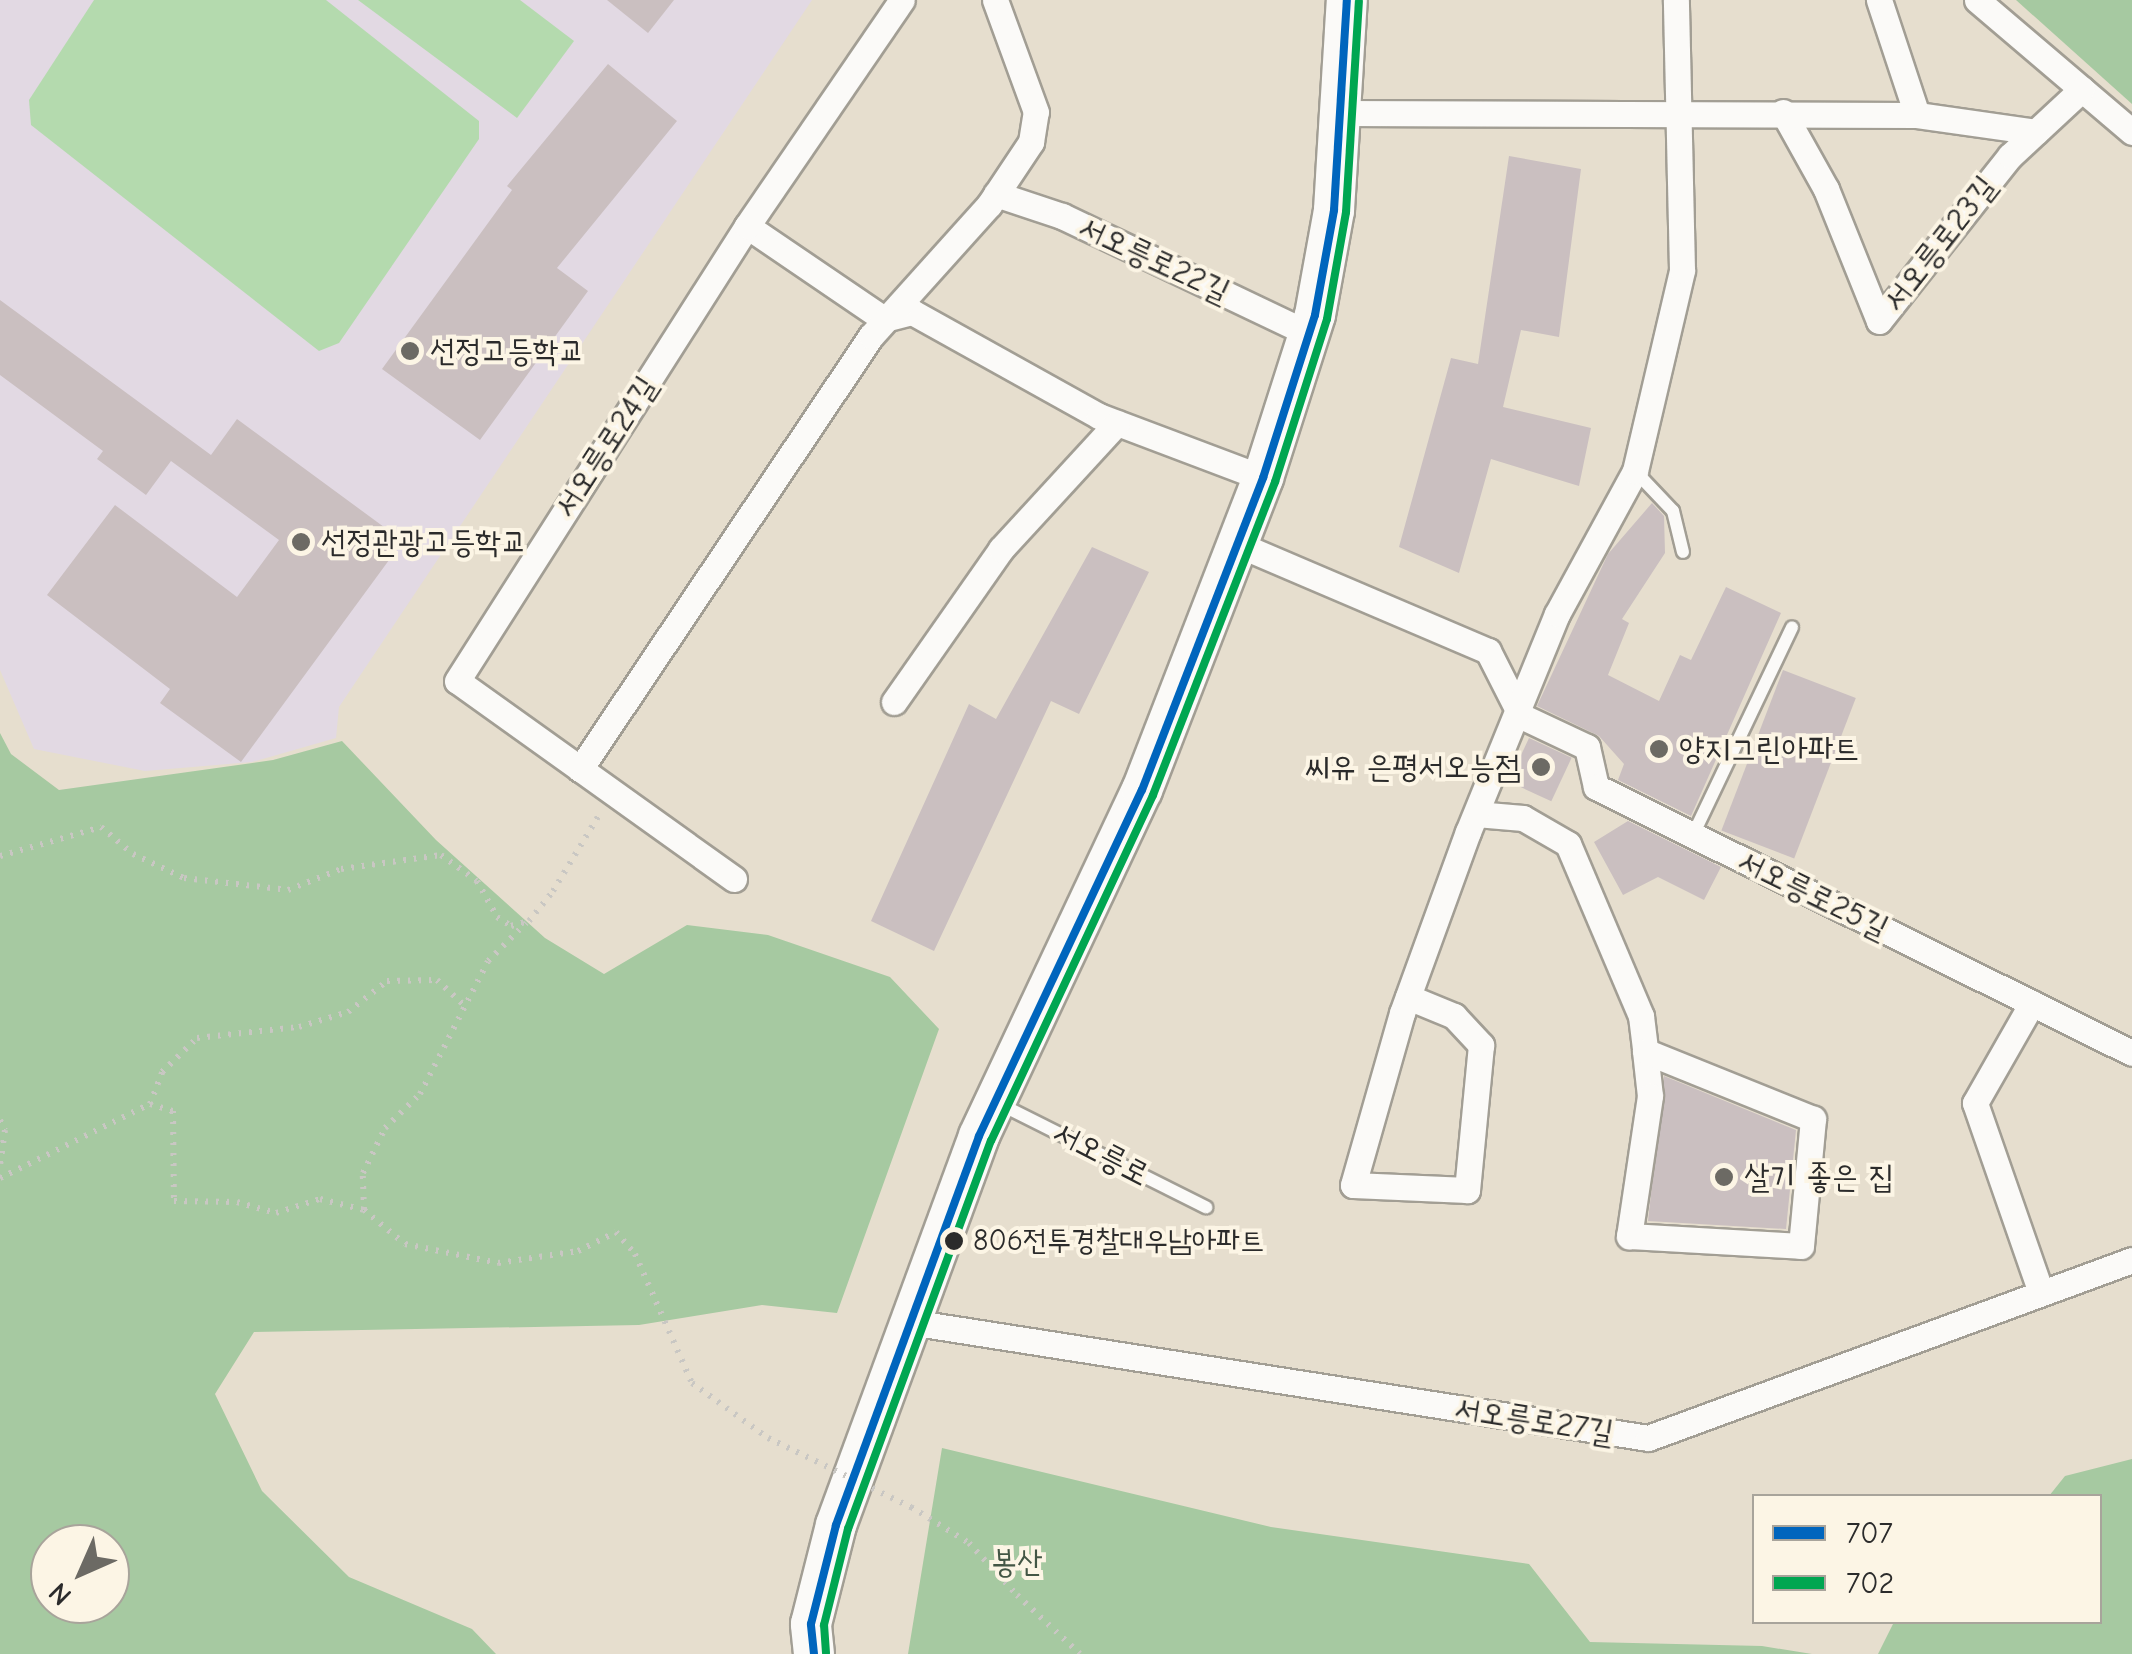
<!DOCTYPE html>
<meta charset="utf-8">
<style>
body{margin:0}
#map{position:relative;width:2132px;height:1654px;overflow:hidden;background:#e6dece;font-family:"Comic Neue","Poor Story",sans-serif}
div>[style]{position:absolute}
.built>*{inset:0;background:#e2d9e3}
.green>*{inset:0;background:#b4daae}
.forest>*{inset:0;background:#a6c9a1}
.building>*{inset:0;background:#cabfc0;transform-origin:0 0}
.path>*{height:6px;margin-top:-3px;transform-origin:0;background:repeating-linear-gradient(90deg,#c9c7c3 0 2.5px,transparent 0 10.5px)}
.roads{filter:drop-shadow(2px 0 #a29e94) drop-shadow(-2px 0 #a29e94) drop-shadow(0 2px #a29e94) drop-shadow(0 -2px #a29e94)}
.service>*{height:12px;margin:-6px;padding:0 6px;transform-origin:6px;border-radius:6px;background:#fbfaf8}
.minor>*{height:25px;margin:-12.5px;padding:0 12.5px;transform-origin:12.5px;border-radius:12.5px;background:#fbfaf8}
.primary>*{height:40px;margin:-20px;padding:0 20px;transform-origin:20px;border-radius:20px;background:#fbfaf8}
.path-bridge>*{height:6px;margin-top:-3px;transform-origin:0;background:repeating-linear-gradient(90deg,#c9c7c3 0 2.5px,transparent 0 10.5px)}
.bus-1>*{height:8px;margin:-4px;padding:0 4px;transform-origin:4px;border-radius:4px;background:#0065bd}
.bus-2>*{height:8px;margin:-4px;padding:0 4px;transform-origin:4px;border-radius:4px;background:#00a651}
.dots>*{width:28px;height:28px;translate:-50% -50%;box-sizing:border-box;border:5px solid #fcf5e5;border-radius:50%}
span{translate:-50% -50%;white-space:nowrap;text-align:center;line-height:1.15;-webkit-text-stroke:8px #fcf5e5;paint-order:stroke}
.bus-label{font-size:30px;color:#2b2b2b}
.left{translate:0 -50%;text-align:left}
.street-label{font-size:32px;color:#2b2b2b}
.poi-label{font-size:32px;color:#2b2b2b}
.right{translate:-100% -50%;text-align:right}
.park-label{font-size:32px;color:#435645}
.legend{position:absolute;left:1752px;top:1494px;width:350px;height:130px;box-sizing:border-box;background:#fcf5e5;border:2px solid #a8a49b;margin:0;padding:12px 18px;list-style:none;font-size:30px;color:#2b2b2b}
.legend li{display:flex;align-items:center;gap:20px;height:50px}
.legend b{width:50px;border:2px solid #a8a49b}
.north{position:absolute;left:30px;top:1524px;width:100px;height:100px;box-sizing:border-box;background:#fcf5e5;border:2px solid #a8a49b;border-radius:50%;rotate:225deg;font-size:28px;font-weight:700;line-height:40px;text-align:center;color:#2b2b2b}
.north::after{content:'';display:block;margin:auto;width:35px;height:45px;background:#6c6a64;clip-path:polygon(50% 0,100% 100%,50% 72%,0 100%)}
</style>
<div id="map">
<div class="built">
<i style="clip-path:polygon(0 0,812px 0,339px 707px,336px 738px,252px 762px,145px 771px,34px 749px,0 670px)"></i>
</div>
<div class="green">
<i style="clip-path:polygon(94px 0,326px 0,479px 121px,479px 139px,339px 343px,319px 351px,31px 125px,29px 100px)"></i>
<i style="clip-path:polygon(358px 0,520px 0,574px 41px,517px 118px)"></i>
</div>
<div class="forest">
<i style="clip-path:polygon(2016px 0,2132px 0,2132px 104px)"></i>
<i style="clip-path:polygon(evenodd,0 733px,11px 754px,59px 790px,273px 760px,342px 741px,436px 840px,545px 938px,604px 974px,687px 925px,768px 935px,890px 977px,939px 1029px,837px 1313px,762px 1305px,639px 1325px,254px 1332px,215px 1394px,262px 1491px,349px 1577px,472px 1629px,496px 1654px,0 1654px,0 733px,110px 1544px,110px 1604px,50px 1604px,50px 1544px,110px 1544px)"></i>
<i style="clip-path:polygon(942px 1448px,1271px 1527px,1529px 1564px,1590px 1642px,1762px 1646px,1812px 1654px,908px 1654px)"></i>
<i style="clip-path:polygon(2132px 1459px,2132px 1654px,1878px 1654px,1894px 1622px,2100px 1622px,2100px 1496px,2049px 1496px,2065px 1476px)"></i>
</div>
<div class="building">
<i style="clip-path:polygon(607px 0,674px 0,648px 33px)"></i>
<i style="clip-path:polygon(608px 64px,677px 121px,557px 268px,588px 291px,480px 440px,382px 369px,512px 190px,507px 186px)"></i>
<i style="clip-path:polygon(1509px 156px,1581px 169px,1559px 337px,1521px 330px,1503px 407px,1591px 428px,1579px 486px,1491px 459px,1459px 573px,1399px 547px,1451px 358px,1478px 364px)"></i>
<i style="clip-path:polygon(0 300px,211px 455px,237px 419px,403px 541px,241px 762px,160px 703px,170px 689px,47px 595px,115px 505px,237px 597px,279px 540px,171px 461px,146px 495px,97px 459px,103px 451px,0 375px)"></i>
<i style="clip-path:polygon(1652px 503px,1664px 516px,1665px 553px,1622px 619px,1629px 623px,1608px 675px,1659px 701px,1680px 655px,1691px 660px,1726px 587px,1781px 613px,1691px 816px,1618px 780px,1624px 764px,1599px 736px,1537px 706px,1608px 554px)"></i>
<i style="clip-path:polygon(1092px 547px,1149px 572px,1079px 714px,1051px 701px,934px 951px,871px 921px,969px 704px,996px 719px)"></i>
<i style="left:1783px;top:670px;width:78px;height:172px;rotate:21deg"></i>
<i style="left:1529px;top:738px;width:47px;height:48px;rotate:25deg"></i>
<i style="clip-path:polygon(1628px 821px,1721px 867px,1704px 900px,1658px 877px,1623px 895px,1594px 842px)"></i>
<i style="clip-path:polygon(1664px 1076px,1796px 1130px,1786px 1229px,1648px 1221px)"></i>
</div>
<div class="path">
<i style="left:0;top:856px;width:105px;rotate:-16deg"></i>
<i style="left:101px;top:827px;width:42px;rotate:40.2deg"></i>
<i style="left:133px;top:854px;width:56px;rotate:25.2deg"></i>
<i style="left:184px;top:878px;width:105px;rotate:6.6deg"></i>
<i style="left:288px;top:890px;width:57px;rotate:-21.6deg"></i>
<i style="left:341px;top:869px;width:101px;rotate:-8deg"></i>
<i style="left:441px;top:855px;width:44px;rotate:35.8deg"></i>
<i style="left:477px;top:881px;width:41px;rotate:60.9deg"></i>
<i style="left:497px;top:917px;width:17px;rotate:33deg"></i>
<i style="left:511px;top:926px;width:19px;rotate:-16deg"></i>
<i style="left:529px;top:921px;width:38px;rotate:-51deg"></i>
<i style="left:553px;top:891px;width:89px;rotate:-58.8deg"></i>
<i style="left:150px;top:1104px;width:34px;rotate:-69deg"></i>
<i style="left:162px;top:1072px;width:49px;rotate:-44.2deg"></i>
<i style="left:197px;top:1038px;width:103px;rotate:-6.2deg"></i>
<i style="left:299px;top:1027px;width:51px;rotate:-17deg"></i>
<i style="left:348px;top:1012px;width:50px;rotate:-38.5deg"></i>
<i style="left:387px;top:981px;width:50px;rotate:-1.1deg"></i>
<i style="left:437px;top:980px;width:38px;rotate:43deg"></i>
<i style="left:0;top:1120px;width:11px;rotate:63deg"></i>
<i style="left:5px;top:1130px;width:34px;rotate:98deg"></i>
<i style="left:0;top:1178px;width:167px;rotate:-26.3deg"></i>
<i style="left:150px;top:1104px;width:24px;rotate:17deg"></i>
<i style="left:173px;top:1111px;width:90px;rotate:89.4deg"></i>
<i style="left:174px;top:1201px;width:63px;rotate:0.9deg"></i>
<i style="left:237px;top:1202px;width:41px;rotate:15.8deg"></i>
<i style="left:276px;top:1213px;width:46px;rotate:-17.7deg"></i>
<i style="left:320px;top:1199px;width:45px;rotate:14deg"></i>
<i style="left:364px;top:1210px;width:53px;rotate:39.7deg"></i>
<i style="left:405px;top:1244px;width:95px;rotate:11.5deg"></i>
<i style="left:498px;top:1263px;width:81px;rotate:-8.5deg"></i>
<i style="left:578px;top:1251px;width:42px;rotate:-26.6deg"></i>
<i style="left:616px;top:1232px;width:29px;rotate:49deg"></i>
<i style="left:635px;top:1254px;width:141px;rotate:66.2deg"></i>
<i style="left:364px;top:1210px;width:37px;rotate:-92deg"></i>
<i style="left:363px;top:1173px;width:50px;rotate:-63.9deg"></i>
<i style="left:385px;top:1128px;width:49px;rotate:-44.2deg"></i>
<i style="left:420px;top:1094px;width:149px;rotate:-62.9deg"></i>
<i style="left:488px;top:961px;width:54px;rotate:-45deg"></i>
<i style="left:1017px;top:1595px;width:86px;rotate:43.1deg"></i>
</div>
<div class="roads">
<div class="service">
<i style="left:1635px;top:471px;width:55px;rotate:46.5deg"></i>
<i style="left:1673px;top:511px;width:42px;rotate:76.3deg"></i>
<i style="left:1693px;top:835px;width:230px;rotate:-64.5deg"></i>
<i style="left:998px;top:1103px;width:233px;rotate:26.6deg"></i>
</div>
<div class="minor">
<i style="left:1879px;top:0;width:121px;rotate:71.7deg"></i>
<i style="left:1977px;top:0;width:204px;rotate:40.4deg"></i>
<i style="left:1783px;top:112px;width:88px;rotate:60.8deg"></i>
<i style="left:1826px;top:189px;width:142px;rotate:68.1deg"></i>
<i style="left:1879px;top:321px;width:211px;rotate:-51.6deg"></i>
<i style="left:2010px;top:156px;width:98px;rotate:-42.9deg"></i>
<i style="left:1340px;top:113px;width:577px;rotate:0.2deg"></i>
<i style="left:1917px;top:115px;width:120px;rotate:8.1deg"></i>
<i style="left:996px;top:194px;width:70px;rotate:18.4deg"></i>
<i style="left:1062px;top:216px;width:274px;rotate:25.5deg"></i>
<i style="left:747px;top:226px;width:166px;rotate:34.2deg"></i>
<i style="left:884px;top:319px;width:29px;rotate:-14deg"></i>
<i style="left:912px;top:312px;width:214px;rotate:29.1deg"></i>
<i style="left:1099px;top:416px;width:175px;rotate:20.7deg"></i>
<i style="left:1237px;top:544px;width:273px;rotate:23.1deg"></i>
<i style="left:1488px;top:651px;width:73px;rotate:63.1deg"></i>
<i style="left:1521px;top:716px;width:73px;rotate:25.2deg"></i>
<i style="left:1587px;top:747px;width:41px;rotate:77.3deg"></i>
<i style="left:1596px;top:787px;width:598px;rotate:26.39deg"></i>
<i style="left:894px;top:702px;width:187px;rotate:-55deg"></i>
<i style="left:1001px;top:549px;width:171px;rotate:-47.4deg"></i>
<i style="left:580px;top:769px;width:522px;rotate:-56.1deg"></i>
<i style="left:871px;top:336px;width:176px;rotate:-48deg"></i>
<i style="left:989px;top:205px;width:76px;rotate:-56.3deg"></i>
<i style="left:1031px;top:142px;width:30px;rotate:-81deg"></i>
<i style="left:1036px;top:112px;width:119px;rotate:-110.1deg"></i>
<i style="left:1476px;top:814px;width:47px;rotate:4.9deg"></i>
<i style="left:1523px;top:818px;width:52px;rotate:30deg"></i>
<i style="left:1568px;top:844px;width:187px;rotate:67deg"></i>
<i style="left:1641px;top:1016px;width:35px;rotate:83deg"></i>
<i style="left:1645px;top:1051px;width:45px;rotate:83.7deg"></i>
<i style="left:1650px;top:1096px;width:142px;rotate:98.5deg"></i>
<i style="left:1629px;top:1236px;width:172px;rotate:3.3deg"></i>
<i style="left:1801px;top:1246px;width:128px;rotate:-84.6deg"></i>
<i style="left:1813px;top:1119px;width:181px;rotate:-158deg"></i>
<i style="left:734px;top:879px;width:340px;rotate:-144.4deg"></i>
<i style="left:457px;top:681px;width:540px;rotate:-57.49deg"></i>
<i style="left:747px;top:226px;width:274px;rotate:-55.6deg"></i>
<i style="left:1408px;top:997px;width:50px;rotate:22.4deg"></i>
<i style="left:1454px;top:1016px;width:40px;rotate:47deg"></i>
<i style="left:1481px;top:1045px;width:146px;rotate:95.5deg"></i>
<i style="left:1467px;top:1190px;width:114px;rotate:-177.5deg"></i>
<i style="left:1353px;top:1185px;width:179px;rotate:-74.1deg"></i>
<i style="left:1402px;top:1013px;width:193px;rotate:-70deg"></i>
<i style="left:1468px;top:832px;width:235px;rotate:-67.8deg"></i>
<i style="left:1557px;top:614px;width:163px;rotate:-61.4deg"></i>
<i style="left:1635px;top:471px;width:206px;rotate:-76.8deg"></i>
<i style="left:1682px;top:270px;width:270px;rotate:-91.3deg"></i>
<i style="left:2032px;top:1003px;width:115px;rotate:119.7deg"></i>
<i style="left:1975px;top:1103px;width:201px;rotate:70.8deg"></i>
<i style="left:910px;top:1322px;width:747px;rotate:8.93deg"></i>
<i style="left:1648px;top:1438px;width:516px;rotate:-20.19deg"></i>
</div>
<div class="primary">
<i style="left:814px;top:1654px;width:30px;rotate:-96deg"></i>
<i style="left:811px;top:1624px;width:102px;rotate:-75.8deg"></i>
<i style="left:836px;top:1525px;width:414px;rotate:-69.8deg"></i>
<i style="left:979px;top:1136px;width:382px;rotate:-64.8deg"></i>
<i style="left:1142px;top:790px;width:335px;rotate:-68.8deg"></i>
<i style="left:1263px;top:478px;width:171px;rotate:-72.3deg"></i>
<i style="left:1315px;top:315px;width:107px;rotate:-79.7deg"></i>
<i style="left:1334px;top:210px;width:210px;rotate:-86.5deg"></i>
</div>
</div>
<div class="path-bridge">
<i style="left:692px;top:1383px;width:94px;rotate:35.9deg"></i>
<i style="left:768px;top:1438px;width:159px;rotate:25.8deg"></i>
<i style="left:911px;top:1507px;width:68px;rotate:31.8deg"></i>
<i style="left:969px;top:1543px;width:71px;rotate:47.3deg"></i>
</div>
<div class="bus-1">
<i style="left:814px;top:1654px;width:30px;rotate:-96deg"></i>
<i style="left:811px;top:1624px;width:102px;rotate:-75.8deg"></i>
<i style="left:836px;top:1525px;width:414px;rotate:-69.8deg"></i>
<i style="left:979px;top:1136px;width:382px;rotate:-64.8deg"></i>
<i style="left:1142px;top:790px;width:335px;rotate:-68.8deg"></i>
<i style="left:1263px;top:478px;width:171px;rotate:-72.3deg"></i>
<i style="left:1315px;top:315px;width:107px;rotate:-79.7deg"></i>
<i style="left:1334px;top:210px;width:210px;rotate:-86.5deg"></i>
</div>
<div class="bus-2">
<i style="left:826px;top:1653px;width:28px;rotate:-94deg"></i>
<i style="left:824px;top:1625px;width:99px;rotate:-76deg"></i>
<i style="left:848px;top:1529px;width:414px;rotate:-69.8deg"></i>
<i style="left:991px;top:1141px;width:382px;rotate:-64.9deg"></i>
<i style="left:1153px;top:795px;width:336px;rotate:-68.7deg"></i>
<i style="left:1275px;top:482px;width:171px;rotate:-72.3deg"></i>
<i style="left:1327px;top:319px;width:109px;rotate:-79.9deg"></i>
<i style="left:1346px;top:212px;width:211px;rotate:-86.5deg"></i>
</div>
<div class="dots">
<i style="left:410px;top:351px;background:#6c6a64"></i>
<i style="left:301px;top:542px;background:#6c6a64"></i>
<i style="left:1659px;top:749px;background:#6c6a64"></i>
<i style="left:1541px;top:767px;background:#6c6a64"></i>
<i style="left:1724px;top:1177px;background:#6c6a64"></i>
<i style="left:954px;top:1241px;background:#2b2b2b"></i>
</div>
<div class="bus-label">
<span class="left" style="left:973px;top:1241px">806전투경찰대우남아파트</span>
</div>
<div class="street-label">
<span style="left:1940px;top:244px;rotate:-52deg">서오릉로23길</span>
<span style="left:1154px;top:260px;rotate:25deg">서오릉로22길</span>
<span style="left:606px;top:447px;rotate:-57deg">서오릉로24길</span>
<span style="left:1813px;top:895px;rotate:26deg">서오릉로25길</span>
<span style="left:1101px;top:1154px;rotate:27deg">서오릉로</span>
<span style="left:1534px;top:1421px;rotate:9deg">서오릉로27길</span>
</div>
<div class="poi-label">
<span class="left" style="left:430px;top:351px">선정고등학교</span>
<span class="left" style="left:321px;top:542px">선정관광고등학교</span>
<span class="left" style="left:1679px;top:749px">양지그린아파트</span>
<span class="right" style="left:1521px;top:767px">씨유 은평서오능점</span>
<span class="left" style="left:1744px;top:1177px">살기 좋은 집</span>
</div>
<div class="park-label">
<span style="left:1017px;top:1562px">봉산</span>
</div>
<ul class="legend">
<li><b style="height:12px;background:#0065bd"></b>707</li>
<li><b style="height:12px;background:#00a651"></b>702</li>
</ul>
<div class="north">N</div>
</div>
